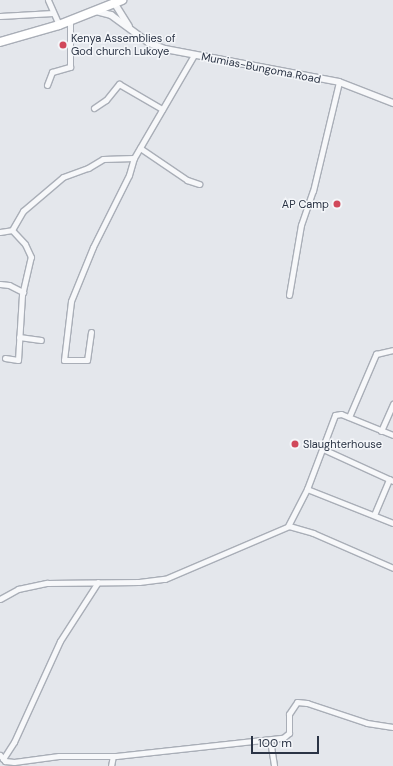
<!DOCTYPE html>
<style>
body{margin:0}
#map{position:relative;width:393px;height:766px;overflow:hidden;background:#e4e7ec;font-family:"DM Sans",sans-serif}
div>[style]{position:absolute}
.roads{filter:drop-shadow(1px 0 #a9aeb7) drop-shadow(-1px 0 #a9aeb7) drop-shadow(0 1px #a9aeb7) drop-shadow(0 -1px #a9aeb7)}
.minor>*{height:5px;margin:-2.5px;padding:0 2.5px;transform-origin:2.5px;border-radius:2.5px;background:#f7f8fa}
.tertiary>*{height:6px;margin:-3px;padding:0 3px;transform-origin:3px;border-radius:3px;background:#f7f8fa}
.trunk>*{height:8px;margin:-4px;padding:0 4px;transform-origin:4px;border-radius:4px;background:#fff}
.dots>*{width:11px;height:11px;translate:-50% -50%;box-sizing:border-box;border:2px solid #f4f6f9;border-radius:50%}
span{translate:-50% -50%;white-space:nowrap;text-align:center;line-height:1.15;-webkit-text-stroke:3px #f4f6f9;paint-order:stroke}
.poi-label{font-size:11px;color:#2b3445}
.left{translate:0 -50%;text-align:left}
.right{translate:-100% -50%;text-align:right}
.street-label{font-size:11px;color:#2b3445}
.scale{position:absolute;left:251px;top:736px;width:68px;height:18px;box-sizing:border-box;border:2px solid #2b3445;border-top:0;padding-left:5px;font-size:12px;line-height:14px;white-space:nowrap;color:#2b3445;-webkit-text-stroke:3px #f4f6f9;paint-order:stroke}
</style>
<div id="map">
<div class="roads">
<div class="minor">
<i style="left:48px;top:0;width:27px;rotate:66deg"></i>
<i style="left:0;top:16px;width:53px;rotate:-3.2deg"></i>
<i style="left:47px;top:85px;width:14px;rotate:-69deg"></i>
<i style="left:52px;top:72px;width:19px;rotate:-16deg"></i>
<i style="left:70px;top:67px;width:46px;rotate:-90deg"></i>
<i style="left:94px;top:108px;width:14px;rotate:-34deg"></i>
<i style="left:106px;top:100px;width:21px;rotate:-51deg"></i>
<i style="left:119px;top:84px;width:50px;rotate:30.2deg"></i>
<i style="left:140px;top:148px;width:57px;rotate:34.2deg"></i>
<i style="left:187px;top:180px;width:13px;rotate:18deg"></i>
<i style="left:0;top:232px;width:12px;rotate:-9deg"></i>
<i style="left:12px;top:230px;width:22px;rotate:-60deg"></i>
<i style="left:23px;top:211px;width:52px;rotate:-40.4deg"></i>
<i style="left:63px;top:177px;width:27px;rotate:-20deg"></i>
<i style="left:88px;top:168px;width:17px;rotate:-31deg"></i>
<i style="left:103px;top:159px;width:31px;rotate:-2deg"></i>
<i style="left:134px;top:158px;width:119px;rotate:-59.8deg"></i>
<i style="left:0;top:284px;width:9px;rotate:6deg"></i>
<i style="left:9px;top:285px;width:16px;rotate:27deg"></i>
<i style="left:289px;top:295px;width:71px;rotate:-80.3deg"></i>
<i style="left:301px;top:225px;width:36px;rotate:-71deg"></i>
<i style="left:313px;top:191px;width:112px;rotate:-76.6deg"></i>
<i style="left:91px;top:332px;width:28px;rotate:98deg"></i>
<i style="left:87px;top:360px;width:23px;rotate:180deg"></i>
<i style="left:64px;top:360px;width:59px;rotate:-83.2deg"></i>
<i style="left:71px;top:301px;width:58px;rotate:-67.8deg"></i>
<i style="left:93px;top:247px;width:80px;rotate:-63.4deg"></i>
<i style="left:129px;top:175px;width:18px;rotate:-74deg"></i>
<i style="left:19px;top:337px;width:22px;rotate:8deg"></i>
<i style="left:5px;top:358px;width:13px;rotate:9deg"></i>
<i style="left:18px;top:360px;width:65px;rotate:-86.5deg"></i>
<i style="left:22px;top:295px;width:39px;rotate:-77deg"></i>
<i style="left:31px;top:257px;width:14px;rotate:-115deg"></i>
<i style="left:25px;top:244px;width:19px;rotate:-133deg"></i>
<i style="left:349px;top:417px;width:69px;rotate:-66.8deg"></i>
<i style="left:376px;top:354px;width:17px;rotate:-13deg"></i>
<i style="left:381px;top:431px;width:30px;rotate:-66deg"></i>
<i style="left:323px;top:449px;width:77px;rotate:24.6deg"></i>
<i style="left:307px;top:489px;width:92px;rotate:21.6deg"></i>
<i style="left:374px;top:515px;width:39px;rotate:-67deg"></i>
<i style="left:288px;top:526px;width:42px;rotate:-62.8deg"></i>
<i style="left:307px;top:489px;width:79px;rotate:-69.3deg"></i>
<i style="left:335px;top:415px;width:6px;rotate:-9deg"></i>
<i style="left:341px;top:414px;width:56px;rotate:22deg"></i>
<i style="left:0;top:599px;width:21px;rotate:-29deg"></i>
<i style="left:18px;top:589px;width:30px;rotate:-12deg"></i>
<i style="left:47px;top:583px;width:92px;rotate:-0.6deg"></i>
<i style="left:139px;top:582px;width:26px;rotate:-7deg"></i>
<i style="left:165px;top:579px;width:135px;rotate:-23.1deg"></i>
<i style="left:289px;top:526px;width:25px;rotate:16deg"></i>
<i style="left:313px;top:533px;width:87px;rotate:23.6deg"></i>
<i style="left:270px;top:740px;width:26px;rotate:81deg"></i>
<i style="left:0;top:755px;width:8px;rotate:50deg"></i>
<i style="left:5px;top:761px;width:9px;rotate:6deg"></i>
<i style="left:14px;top:762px;width:45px;rotate:-7.6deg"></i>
<i style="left:59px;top:756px;width:57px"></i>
<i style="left:116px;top:756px;width:168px;rotate:-6.2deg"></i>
<i style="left:283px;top:738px;width:8px;rotate:-40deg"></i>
<i style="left:289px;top:733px;width:19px;rotate:-90deg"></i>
<i style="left:289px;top:714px;width:14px;rotate:-56deg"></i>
<i style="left:297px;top:702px;width:10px;rotate:6deg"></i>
<i style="left:307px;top:703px;width:63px;rotate:18.4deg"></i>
<i style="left:367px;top:723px;width:26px;rotate:9deg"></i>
<i style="left:3px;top:759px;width:20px;rotate:-57deg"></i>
<i style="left:14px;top:742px;width:111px;rotate:-65.5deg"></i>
<i style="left:60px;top:641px;width:70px;rotate:-57.2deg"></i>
<i style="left:111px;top:766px;width:10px;rotate:-79deg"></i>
</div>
<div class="tertiary">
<i style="left:115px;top:4px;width:26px;rotate:58deg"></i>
<i style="left:96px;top:11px;width:16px;rotate:15deg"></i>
<i style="left:111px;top:15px;width:47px;rotate:36.4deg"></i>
<i style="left:149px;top:43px;width:17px;rotate:21deg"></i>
<i style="left:165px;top:49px;width:177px;rotate:10.7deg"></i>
<i style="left:339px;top:82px;width:58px;rotate:21.3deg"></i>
</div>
<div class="trunk">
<i style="left:0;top:42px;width:61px;rotate:-16.1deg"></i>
<i style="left:59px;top:25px;width:68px;rotate:-21.6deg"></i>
</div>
</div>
<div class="dots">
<i style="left:63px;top:45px;background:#d1495b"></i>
<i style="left:337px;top:204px;background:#d1495b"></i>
<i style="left:295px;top:444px;background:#d1495b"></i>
</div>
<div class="poi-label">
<span class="left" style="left:71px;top:45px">Kenya Assemblies of<br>God church Lukoye</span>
<span class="right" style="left:329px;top:204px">AP Camp</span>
<span class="left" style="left:303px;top:444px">Slaughterhouse</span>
</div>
<div class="street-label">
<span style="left:261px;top:68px;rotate:11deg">Mumias-Bungoma Road</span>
</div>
<div class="scale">100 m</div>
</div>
